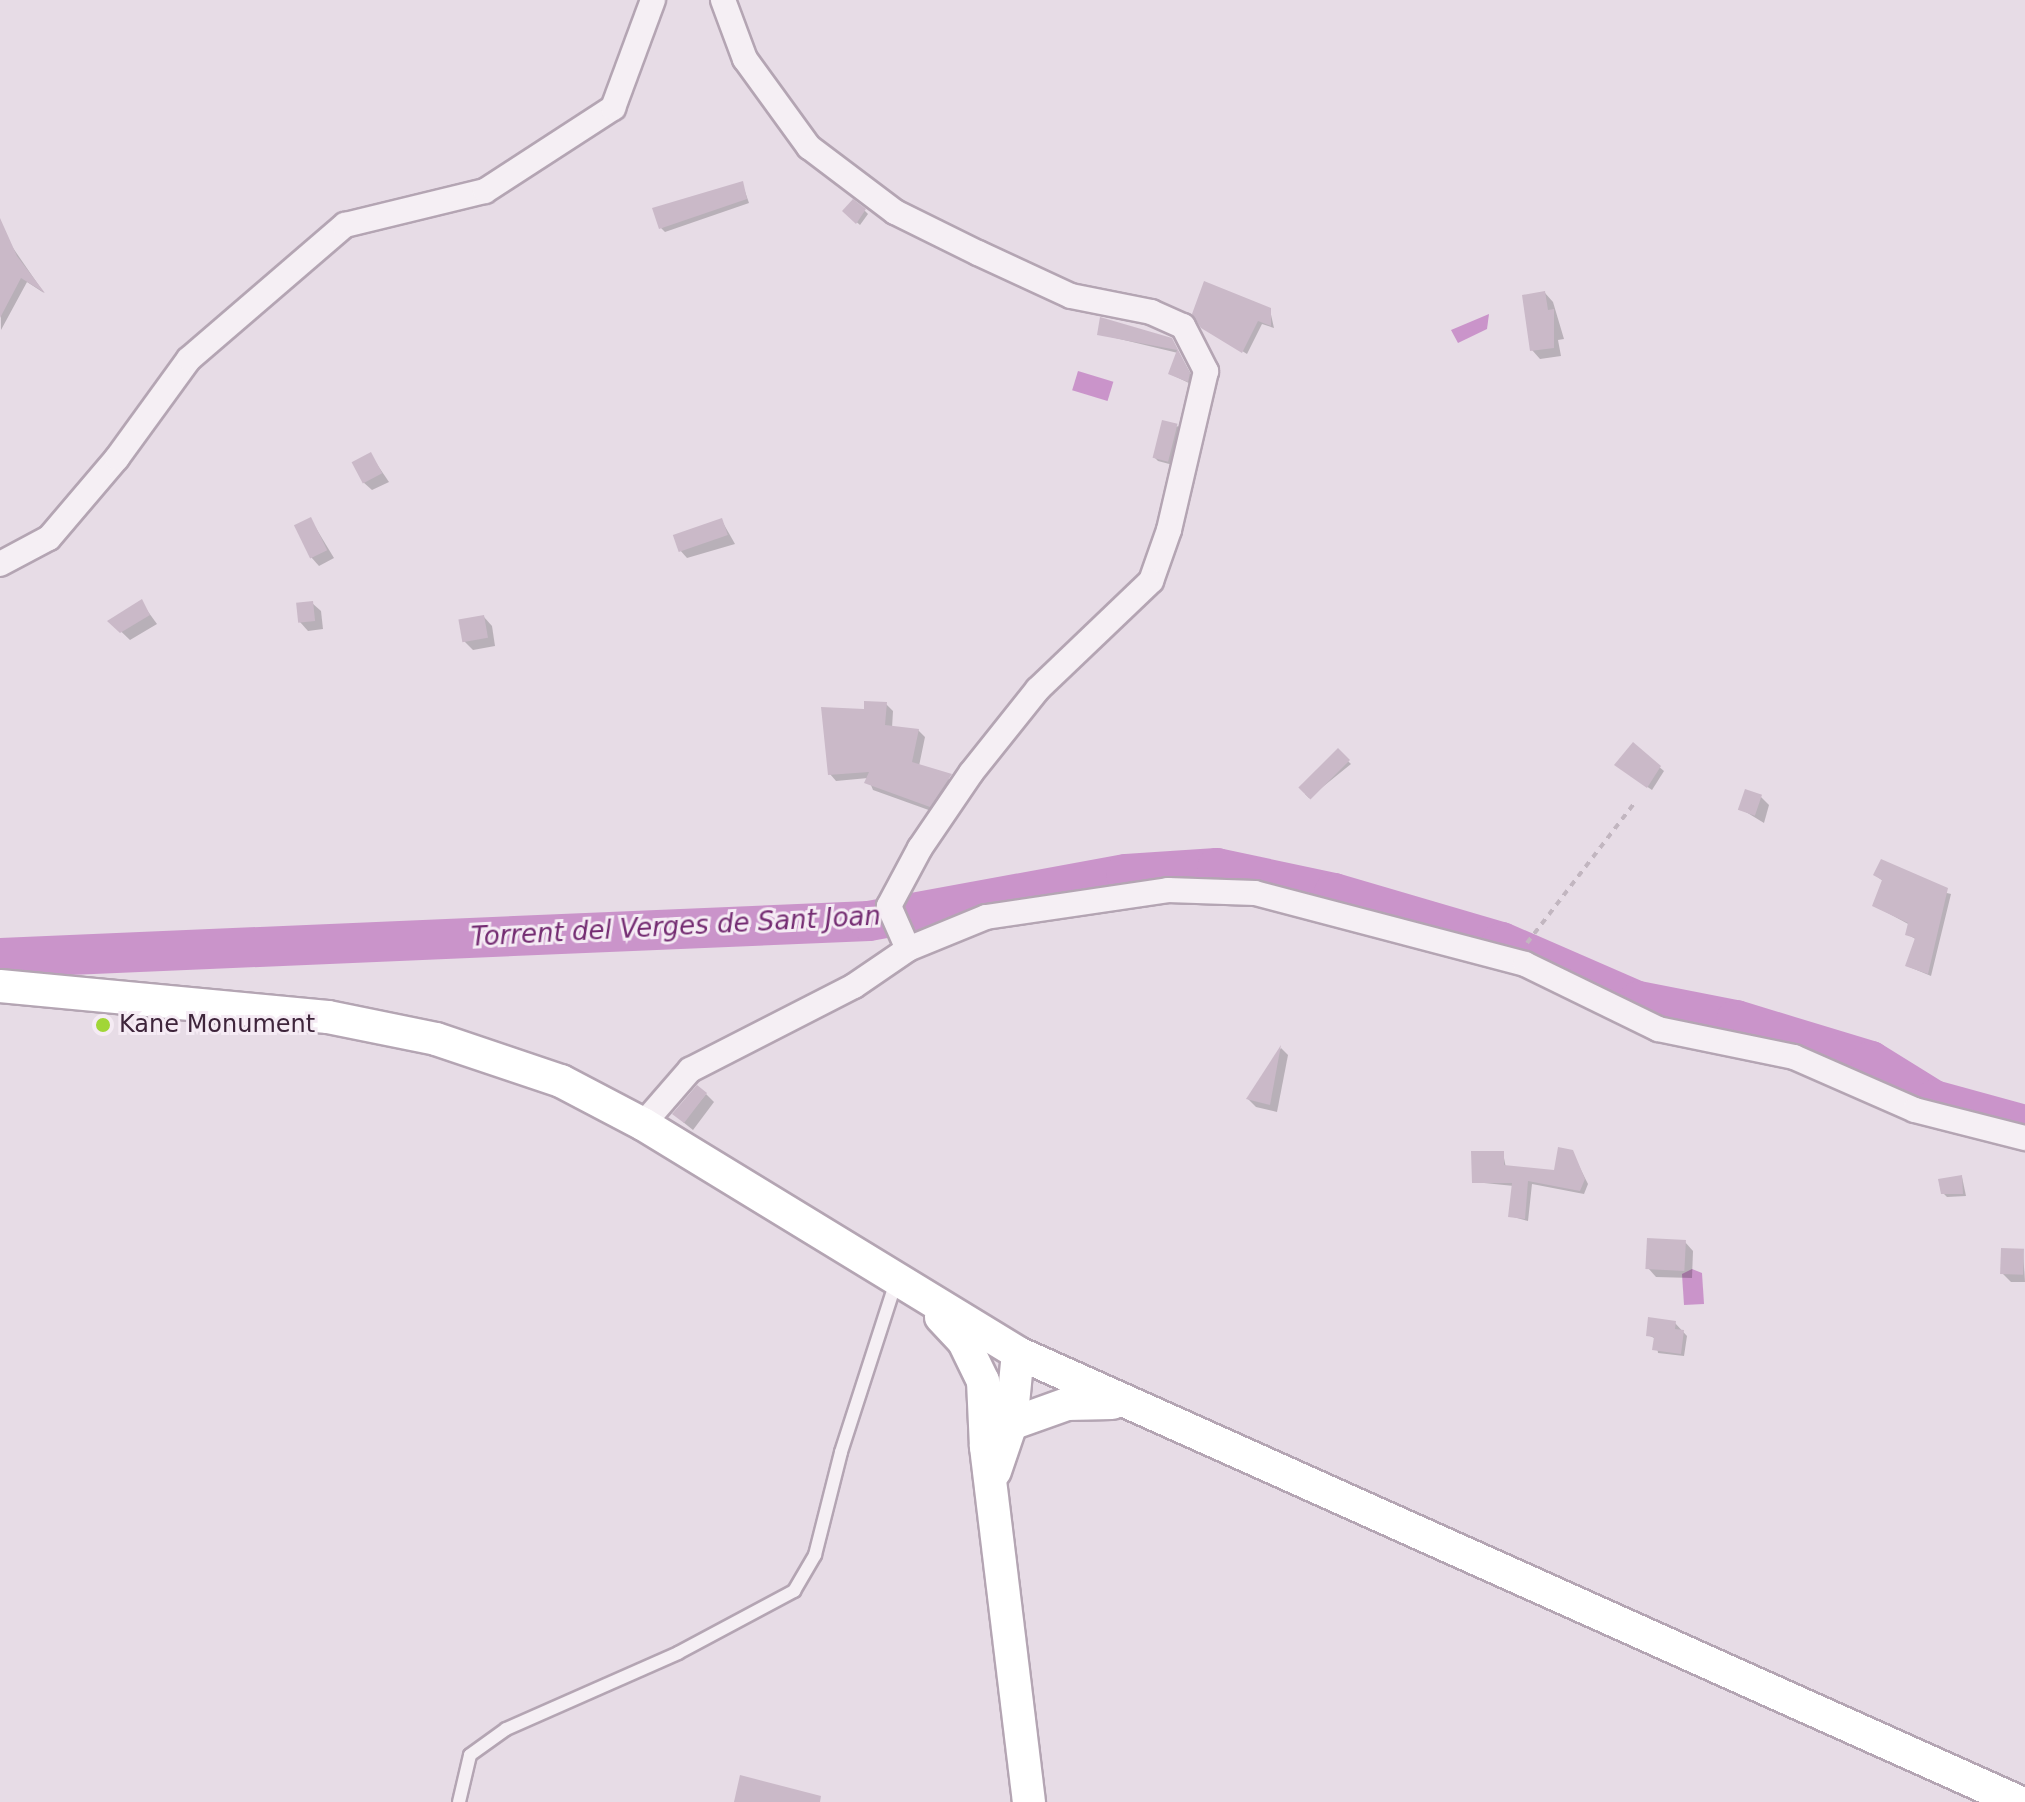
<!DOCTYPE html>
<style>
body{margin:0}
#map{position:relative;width:2025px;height:1802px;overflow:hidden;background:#e7dce6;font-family:"DejaVu Sans",sans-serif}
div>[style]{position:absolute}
.water>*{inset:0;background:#ca94ca;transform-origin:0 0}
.shadow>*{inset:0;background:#0003}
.river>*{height:40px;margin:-20px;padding:0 20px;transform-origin:20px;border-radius:20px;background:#ca94ca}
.building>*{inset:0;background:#cab9c8;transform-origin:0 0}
.path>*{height:4px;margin-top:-2px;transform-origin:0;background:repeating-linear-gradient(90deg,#c2b6c0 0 6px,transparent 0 12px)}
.roads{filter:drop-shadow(2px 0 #b4a5b3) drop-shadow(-2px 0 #b4a5b3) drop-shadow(0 2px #b4a5b3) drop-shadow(0 -2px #b4a5b3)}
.service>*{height:12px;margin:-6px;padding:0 6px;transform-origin:6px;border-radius:6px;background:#f5eff4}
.minor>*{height:24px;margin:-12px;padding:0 12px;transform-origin:12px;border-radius:12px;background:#f5eff4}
.secondary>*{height:32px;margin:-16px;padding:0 16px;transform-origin:16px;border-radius:16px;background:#fff}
.dots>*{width:22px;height:22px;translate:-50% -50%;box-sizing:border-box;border:4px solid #f5ebf4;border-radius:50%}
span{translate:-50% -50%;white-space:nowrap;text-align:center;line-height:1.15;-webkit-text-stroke:6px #f5ebf4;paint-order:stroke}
.poi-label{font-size:24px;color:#3e253b}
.left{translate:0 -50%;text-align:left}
.water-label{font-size:26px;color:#742c72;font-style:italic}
</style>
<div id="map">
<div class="water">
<i style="clip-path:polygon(1489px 314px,1487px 329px,1458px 343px,1451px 330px)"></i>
<i style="left:1078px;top:371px;width:37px;height:20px;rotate:17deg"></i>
<i style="clip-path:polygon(1692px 1269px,1702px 1273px,1704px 1304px,1684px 1305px,1682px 1274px)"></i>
</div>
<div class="shadow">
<i style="clip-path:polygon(742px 183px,749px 203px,665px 232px,661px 228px)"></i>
<i style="clip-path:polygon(844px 211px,865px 211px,868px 214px,860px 225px)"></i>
<i style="clip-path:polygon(11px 245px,44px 293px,27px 282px,1px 330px,0 251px)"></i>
<i style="clip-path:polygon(1545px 293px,1553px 302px,1564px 339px,1558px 340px,1561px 356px,1540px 359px,1532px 350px)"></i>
<i style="clip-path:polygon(1270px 310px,1274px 328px,1262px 324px,1247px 354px,1202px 326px)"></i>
<i style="clip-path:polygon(1099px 334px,1171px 339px,1193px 378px,1191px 384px,1170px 374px,1178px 353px)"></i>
<i style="clip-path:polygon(1177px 426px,1181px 429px,1173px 465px,1158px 461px,1154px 457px)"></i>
<i style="clip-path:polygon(370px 454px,389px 482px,372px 490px,363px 482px)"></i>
<i style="clip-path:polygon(311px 520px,334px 558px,319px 566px,311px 557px)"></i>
<i style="clip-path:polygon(722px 521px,735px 544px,687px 558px,679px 549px)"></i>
<i style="clip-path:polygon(141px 602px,157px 624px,130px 640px,110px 621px)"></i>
<i style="clip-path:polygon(312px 603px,321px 611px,323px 629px,308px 631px,300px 622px)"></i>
<i style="clip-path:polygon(484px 617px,492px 626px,495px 646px,473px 650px,464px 641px)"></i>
<i style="clip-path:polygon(886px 704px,893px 711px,892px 728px,918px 730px,925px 737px,919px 766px,957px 783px,937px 813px,873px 790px,868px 778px,836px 781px,830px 774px,866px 712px)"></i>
<i style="clip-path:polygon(1633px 745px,1664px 771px,1652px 790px,1620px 768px)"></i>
<i style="clip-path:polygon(1337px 751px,1351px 764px,1309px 798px,1305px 794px)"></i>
<i style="clip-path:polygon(1761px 797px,1769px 805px,1764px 823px,1741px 809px)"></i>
<i style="clip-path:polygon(1875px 875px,1951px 894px,1931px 976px,1907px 966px,1917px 940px,1907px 934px,1910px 925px,1875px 906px,1883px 881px)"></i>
<i style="clip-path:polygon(1281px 1048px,1288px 1055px,1277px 1112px,1256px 1107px,1248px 1099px)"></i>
<i style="clip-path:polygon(706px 1094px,714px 1102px,693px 1130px,683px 1122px)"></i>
<i style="clip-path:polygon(1572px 1152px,1588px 1184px,1584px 1194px,1532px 1184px,1528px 1221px,1510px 1216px,1514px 1186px,1474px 1182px,1503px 1153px,1506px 1168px,1555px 1172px)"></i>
<i style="clip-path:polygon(1962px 1177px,1966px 1196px,1947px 1197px,1943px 1193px)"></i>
<i style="clip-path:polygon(1685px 1242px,1693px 1251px,1692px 1278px,1656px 1277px,1648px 1268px)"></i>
<i style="clip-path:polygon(2023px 1251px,2025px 1282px,2011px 1282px,2002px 1273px)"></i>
<i style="clip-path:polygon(1675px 1323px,1687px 1336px,1684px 1356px,1658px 1353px,1656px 1339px,1648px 1335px)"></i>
</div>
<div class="river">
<i style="left:0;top:958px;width:870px;rotate:-2.44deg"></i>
<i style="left:869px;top:921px;width:261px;rotate:-10.4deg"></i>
<i style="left:1126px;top:874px;width:91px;rotate:-3.8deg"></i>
<i style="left:1217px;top:868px;width:120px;rotate:12.1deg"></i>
<i style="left:1334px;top:893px;width:175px;rotate:16.3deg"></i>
<i style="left:1502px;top:942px;width:148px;rotate:23.5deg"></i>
<i style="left:1638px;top:1001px;width:100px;rotate:11deg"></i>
<i style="left:1736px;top:1020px;width:141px;rotate:16.9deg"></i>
<i style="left:1871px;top:1061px;width:74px;rotate:31.8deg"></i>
<i style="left:1934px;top:1100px;width:94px;rotate:15.4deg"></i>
</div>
<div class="building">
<i style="clip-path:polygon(743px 181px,747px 199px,659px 229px,652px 208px)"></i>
<i style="clip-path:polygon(853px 199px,866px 209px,856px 224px,842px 211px)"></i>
<i style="clip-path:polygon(0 218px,17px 256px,45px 293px,21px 278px,0 318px)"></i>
<i style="clip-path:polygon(1204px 281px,1271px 308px,1271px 326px,1258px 321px,1242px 353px,1201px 328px,1192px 314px)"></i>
<i style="clip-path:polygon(1545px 291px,1548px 310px,1554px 309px,1554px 348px,1530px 351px,1522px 295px)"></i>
<i style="clip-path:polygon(1100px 317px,1172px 338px,1190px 373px,1188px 382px,1168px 374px,1177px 350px,1097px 335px)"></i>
<i style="left:1162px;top:420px;width:16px;height:39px;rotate:14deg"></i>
<i style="left:371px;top:452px;width:24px;height:22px;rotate:62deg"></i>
<i style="left:311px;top:517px;width:37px;height:19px;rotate:64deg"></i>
<i style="left:722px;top:518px;width:18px;height:52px;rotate:71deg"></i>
<i style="clip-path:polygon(142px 599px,150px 615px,120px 633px,107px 621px)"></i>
<i style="left:313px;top:601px;width:20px;height:17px;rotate:84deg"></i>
<i style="left:484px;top:615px;width:23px;height:26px;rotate:80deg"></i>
<i style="clip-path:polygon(864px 701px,887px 702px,885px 725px,919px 729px,912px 762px,952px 774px,930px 807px,864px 783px,869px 772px,828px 775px,821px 707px,864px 709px)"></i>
<i style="clip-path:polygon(1633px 742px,1661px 766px,1647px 788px,1614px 765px)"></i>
<i style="left:1338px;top:748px;width:17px;height:56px;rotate:45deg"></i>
<i style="left:1745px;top:789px;width:18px;height:22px;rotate:19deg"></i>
<i style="clip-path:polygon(1881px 859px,1948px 888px,1928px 974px,1905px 966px,1915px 938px,1905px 935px,1908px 923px,1872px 906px,1882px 880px,1873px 875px)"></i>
<i style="clip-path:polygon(1281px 1045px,1270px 1105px,1246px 1099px)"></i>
<i style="clip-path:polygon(697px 1085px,707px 1093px,684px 1123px,672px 1114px)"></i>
<i style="clip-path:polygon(1558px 1147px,1573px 1150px,1585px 1179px,1580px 1191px,1528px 1181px,1525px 1219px,1508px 1217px,1512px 1183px,1472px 1183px,1471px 1151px,1504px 1151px,1504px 1165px,1554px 1170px)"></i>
<i style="clip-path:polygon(1962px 1175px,1963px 1194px,1941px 1194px,1938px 1179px)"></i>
<i style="left:1647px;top:1238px;width:39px;height:31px;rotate:3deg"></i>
<i style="left:2001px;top:1248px;width:23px;height:26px;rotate:2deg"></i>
<i style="clip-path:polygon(1648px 1317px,1676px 1321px,1675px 1329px,1684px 1330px,1681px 1354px,1652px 1350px,1654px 1337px,1646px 1336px)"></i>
<i style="clip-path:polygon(740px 1775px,821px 1796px,820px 1802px,734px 1802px)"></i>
</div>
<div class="path">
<i style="left:1527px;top:943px;width:179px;rotate:-52.5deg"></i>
</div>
<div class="roads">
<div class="service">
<i style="left:459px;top:1802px;width:48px;rotate:-76.8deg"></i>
<i style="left:470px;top:1755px;width:44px;rotate:-35.8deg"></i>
<i style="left:506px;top:1729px;width:188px;rotate:-23.8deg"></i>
<i style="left:678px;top:1653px;width:132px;rotate:-28.1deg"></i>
<i style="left:794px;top:1591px;width:42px;rotate:-59.7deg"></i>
<i style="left:815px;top:1555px;width:106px;rotate:-75.8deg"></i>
<i style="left:841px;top:1452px;width:179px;rotate:-72.1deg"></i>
</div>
<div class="minor">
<i style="left:723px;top:0;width:63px;rotate:69.6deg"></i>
<i style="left:745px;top:59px;width:109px;rotate:54deg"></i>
<i style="left:809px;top:147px;width:108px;rotate:37.1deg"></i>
<i style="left:895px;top:212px;width:93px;rotate:26.3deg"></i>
<i style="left:978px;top:253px;width:102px;rotate:24.8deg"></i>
<i style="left:1071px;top:296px;width:82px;rotate:11.3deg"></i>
<i style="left:1151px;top:312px;width:35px;rotate:24deg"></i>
<i style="left:1183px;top:326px;width:51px;rotate:62.9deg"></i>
<i style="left:1206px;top:371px;width:163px;rotate:103.1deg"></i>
<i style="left:1169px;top:530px;width:54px;rotate:109.4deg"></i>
<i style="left:1151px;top:581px;width:156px;rotate:136.3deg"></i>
<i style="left:1038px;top:689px;width:107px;rotate:128.6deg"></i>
<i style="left:971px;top:773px;width:91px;rotate:124.2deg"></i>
<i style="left:920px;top:848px;width:66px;rotate:118.1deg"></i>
<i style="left:889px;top:906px;width:47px;rotate:66.2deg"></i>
<i style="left:0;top:564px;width:55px;rotate:-28deg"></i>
<i style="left:49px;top:538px;width:105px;rotate:-49.6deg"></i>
<i style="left:117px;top:458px;width:122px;rotate:-54deg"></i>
<i style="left:189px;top:359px;width:206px;rotate:-40.7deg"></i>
<i style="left:345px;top:225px;width:144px;rotate:-13.7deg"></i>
<i style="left:485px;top:191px;width:153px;rotate:-33deg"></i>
<i style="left:613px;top:108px;width:115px;rotate:-69.7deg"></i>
<i style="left:643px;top:1124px;width:72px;rotate:-49deg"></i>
<i style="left:690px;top:1070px;width:184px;rotate:-27.1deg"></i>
<i style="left:854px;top:986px;width:65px;rotate:-34.4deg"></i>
<i style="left:908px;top:949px;width:84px;rotate:-22.3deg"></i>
<i style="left:986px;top:917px;width:184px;rotate:-8.4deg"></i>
<i style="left:1168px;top:890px;width:87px;rotate:2deg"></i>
<i style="left:1255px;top:893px;width:279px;rotate:14.7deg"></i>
<i style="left:1525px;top:964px;width:148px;rotate:26deg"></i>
<i style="left:1658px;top:1029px;width:139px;rotate:11.6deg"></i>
<i style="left:1794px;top:1057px;width:132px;rotate:23.7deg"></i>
<i style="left:1915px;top:1110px;width:114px;rotate:14.3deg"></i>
</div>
<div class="secondary">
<i style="left:0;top:986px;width:329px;rotate:5.4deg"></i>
<i style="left:328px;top:1017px;width:110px;rotate:11.5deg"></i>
<i style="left:436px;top:1039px;width:132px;rotate:18.6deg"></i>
<i style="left:561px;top:1081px;width:93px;rotate:27.7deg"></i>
<i style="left:643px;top:1124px;width:439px;rotate:31.4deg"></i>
<i style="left:1018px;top:1353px;width:1097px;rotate:24.16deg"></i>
<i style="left:941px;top:1317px;width:34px;rotate:47deg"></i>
<i style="left:964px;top:1342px;width:43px;rotate:64deg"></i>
<i style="left:983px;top:1381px;width:66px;rotate:87.4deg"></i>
<i style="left:986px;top:1447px;width:358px;rotate:83.1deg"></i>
<i style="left:1011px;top:1424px;width:59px;rotate:-19.7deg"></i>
<i style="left:1067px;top:1404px;width:45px;rotate:-1.3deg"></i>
<i style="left:995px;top:1471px;width:50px;rotate:-71.2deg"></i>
<i style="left:1011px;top:1424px;width:71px;rotate:-84.4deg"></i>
</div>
</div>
<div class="dots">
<i style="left:103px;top:1025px;background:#a1d637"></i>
</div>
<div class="poi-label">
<span class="left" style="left:119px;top:1025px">Kane Monument</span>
</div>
<div class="water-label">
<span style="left:676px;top:927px;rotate:-3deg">Torrent del Verges de Sant Joan</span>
</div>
</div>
